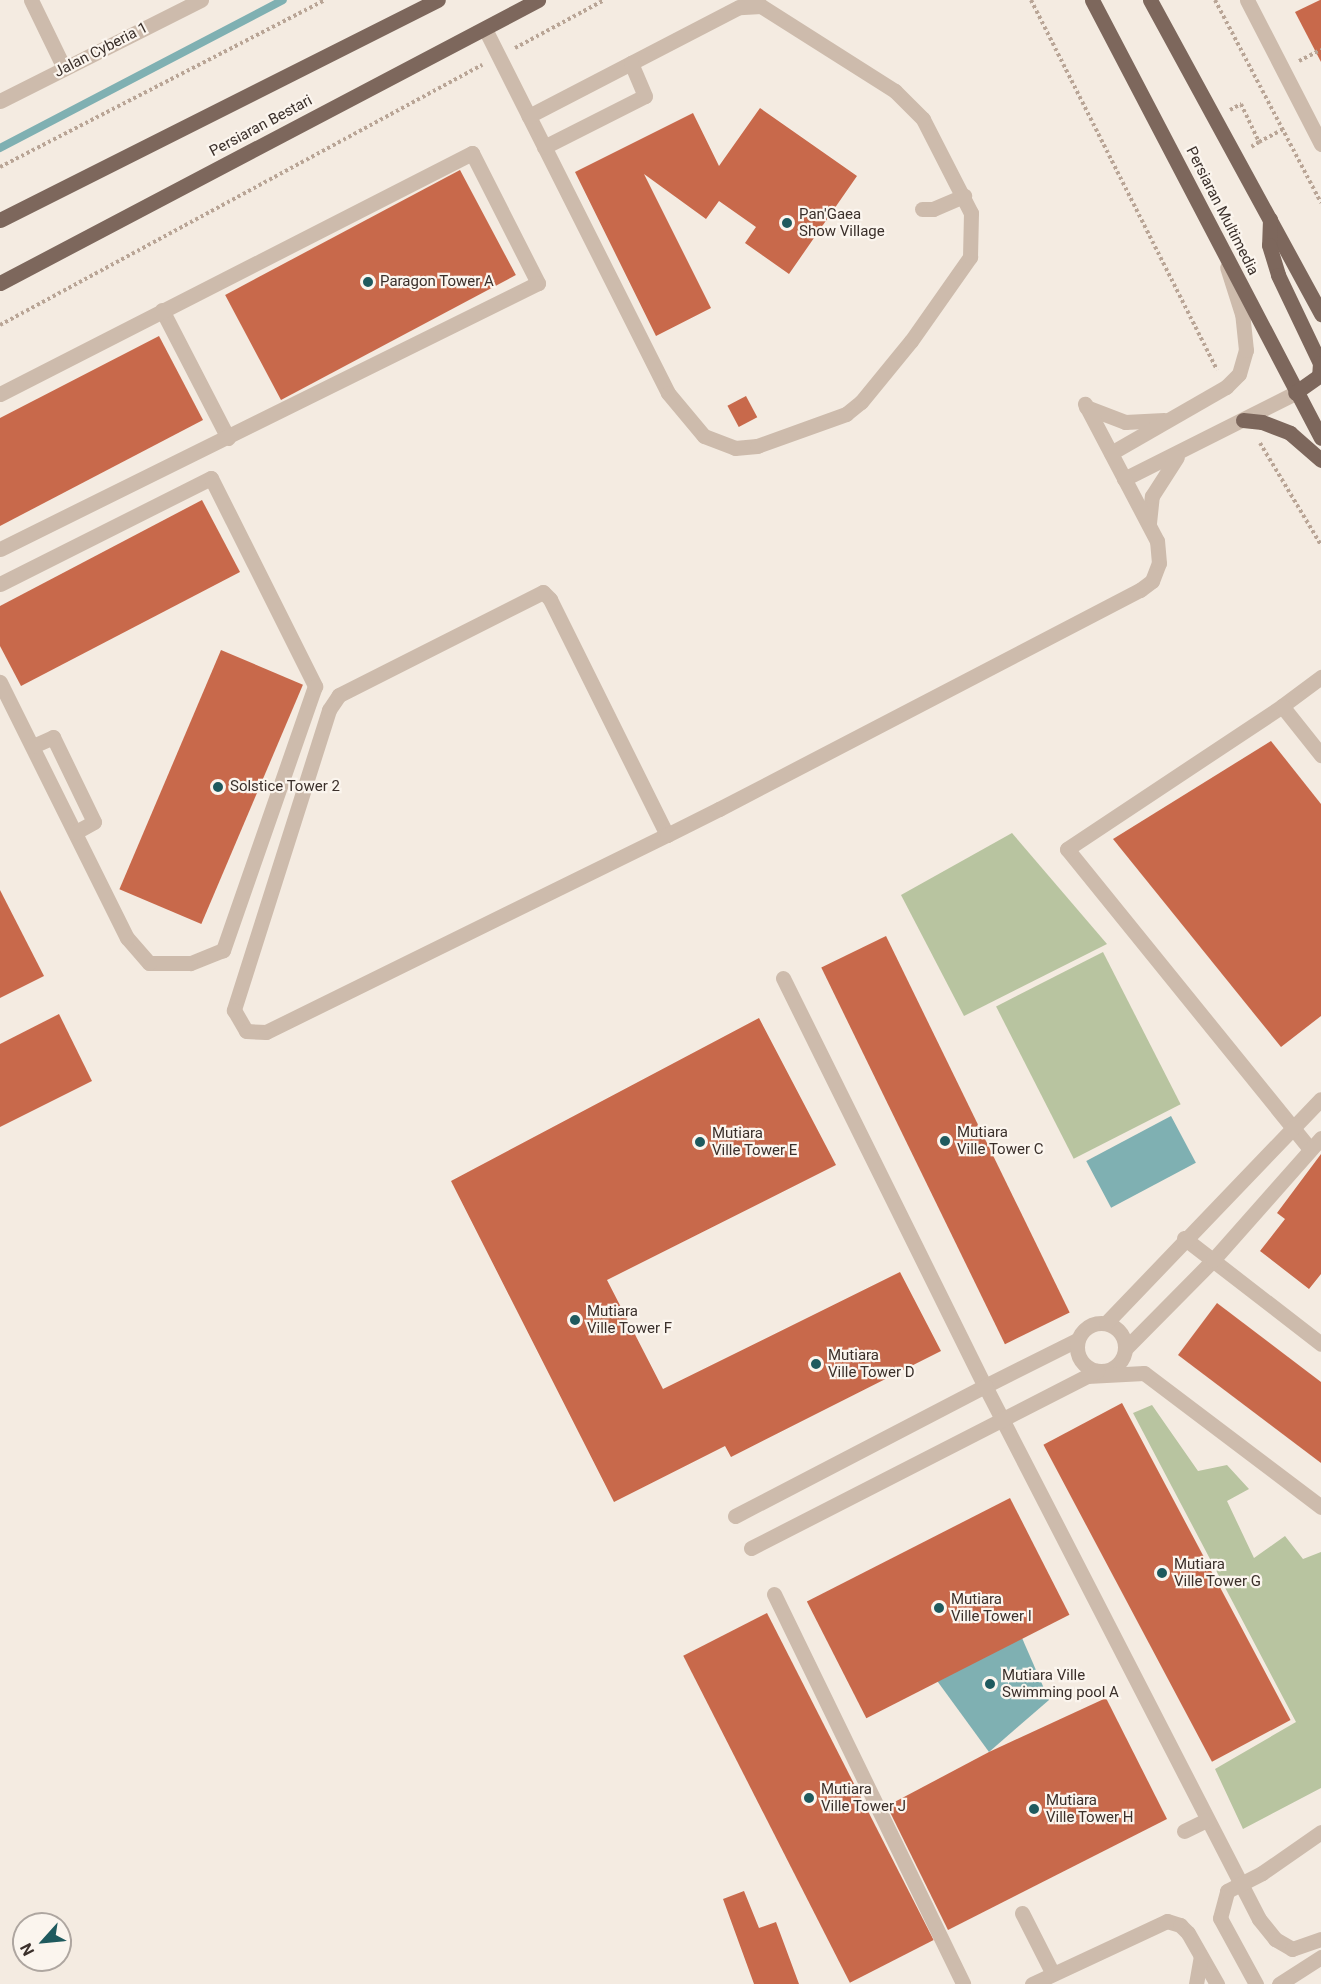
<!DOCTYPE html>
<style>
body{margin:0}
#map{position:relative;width:1321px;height:1984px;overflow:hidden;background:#f4ebe1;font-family:Roboto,sans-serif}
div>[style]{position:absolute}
.green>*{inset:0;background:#b8c4a0;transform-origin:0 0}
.water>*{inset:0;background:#7fb0b2;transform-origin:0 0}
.stream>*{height:8px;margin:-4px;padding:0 4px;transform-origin:4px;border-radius:4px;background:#7fb0b2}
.building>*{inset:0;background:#c8694b;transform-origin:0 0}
.path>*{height:4px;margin-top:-2px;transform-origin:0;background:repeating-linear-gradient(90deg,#b9a596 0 3px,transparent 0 6px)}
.minor>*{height:15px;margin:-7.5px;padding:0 7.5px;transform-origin:7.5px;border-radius:7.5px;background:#cdbbac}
.minor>.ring{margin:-7.5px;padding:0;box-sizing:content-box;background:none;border:15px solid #cdbbac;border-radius:50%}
.major>*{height:15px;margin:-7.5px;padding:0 7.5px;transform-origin:7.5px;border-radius:7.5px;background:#7d675c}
.dots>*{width:16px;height:16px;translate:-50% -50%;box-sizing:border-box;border:3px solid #fbf5ee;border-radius:50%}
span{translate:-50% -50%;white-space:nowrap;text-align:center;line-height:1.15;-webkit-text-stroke:4.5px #fbf5ee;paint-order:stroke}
.street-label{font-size:15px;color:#3b302b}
.poi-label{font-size:15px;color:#3b302b}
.left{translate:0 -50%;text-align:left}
.north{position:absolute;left:12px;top:1912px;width:60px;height:60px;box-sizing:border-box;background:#fbf5ee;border:2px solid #aea6a0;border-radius:50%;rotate:243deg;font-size:16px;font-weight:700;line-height:24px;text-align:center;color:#3b302b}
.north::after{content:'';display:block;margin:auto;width:21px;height:27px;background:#1f5a5e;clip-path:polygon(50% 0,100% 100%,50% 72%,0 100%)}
</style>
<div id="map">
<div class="green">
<i style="clip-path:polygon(1012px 833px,1107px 944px,964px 1016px,901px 895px)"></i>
<i style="left:1103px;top:952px;width:171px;height:120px;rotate:63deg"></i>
<i style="clip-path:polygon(1152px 1405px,1198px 1471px,1227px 1465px,1249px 1489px,1227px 1501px,1254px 1558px,1285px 1536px,1303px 1559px,1321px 1552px,1321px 1788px,1243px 1829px,1215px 1769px,1296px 1722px,1133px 1413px)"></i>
</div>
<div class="water">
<i style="left:1171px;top:1116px;width:53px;height:96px;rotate:62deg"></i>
<i style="clip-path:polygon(1019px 1631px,1049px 1700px,989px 1752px,927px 1667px)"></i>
</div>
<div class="stream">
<i style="left:0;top:148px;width:319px;rotate:-27.6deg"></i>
</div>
<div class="building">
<i style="clip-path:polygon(1320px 0,1321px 0,1321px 62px,1295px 12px)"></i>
<i style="clip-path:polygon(760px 108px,857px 176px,789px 274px,745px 243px,756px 227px,719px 201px,706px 219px,644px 174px,711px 308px,656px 336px,575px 172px,693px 113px,719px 166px)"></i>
<i style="left:460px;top:170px;width:119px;height:266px;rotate:62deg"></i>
<i style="clip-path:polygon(159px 336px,203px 420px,0 526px,0 418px)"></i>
<i style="left:746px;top:396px;width:24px;height:21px;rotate:62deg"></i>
<i style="clip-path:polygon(202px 500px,240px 572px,21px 686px,0 646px,0 606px)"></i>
<i style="left:221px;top:650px;width:89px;height:260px;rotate:23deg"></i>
<i style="clip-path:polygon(1271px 741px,1321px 804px,1321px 1016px,1281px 1047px,1113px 839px)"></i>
<i style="clip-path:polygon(0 890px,44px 976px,0 998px)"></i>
<i style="left:886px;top:936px;width:419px;height:72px;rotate:64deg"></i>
<i style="clip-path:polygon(59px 1014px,92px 1081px,0 1127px,0 1044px)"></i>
<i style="clip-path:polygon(759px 1018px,836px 1165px,607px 1280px,663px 1389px,900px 1272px,941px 1351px,731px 1457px,725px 1446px,614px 1502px,451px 1181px)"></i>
<i style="clip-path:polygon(1321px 1154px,1321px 1274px,1309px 1289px,1260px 1251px,1285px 1219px,1277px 1213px)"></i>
<i style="clip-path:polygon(1217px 1303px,1321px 1382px,1321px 1463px,1178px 1355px)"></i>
<i style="left:1122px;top:1403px;width:359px;height:89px;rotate:62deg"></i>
<i style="left:1010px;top:1498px;width:131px;height:228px;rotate:63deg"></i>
<i style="left:767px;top:1613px;width:367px;height:94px;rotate:63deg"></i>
<i style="clip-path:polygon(1106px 1698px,1167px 1819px,948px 1930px,887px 1806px,989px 1752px)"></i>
<i style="clip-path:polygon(744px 1891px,759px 1928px,776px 1922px,799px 1984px,754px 1984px,723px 1899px)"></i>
</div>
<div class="path">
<i style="left:1031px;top:0;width:414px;rotate:63.3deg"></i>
<i style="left:1215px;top:0;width:229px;rotate:62.4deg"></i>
<i style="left:515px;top:48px;width:101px;rotate:-28.3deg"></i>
<i style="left:1299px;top:61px;width:25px;rotate:-27deg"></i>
<i style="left:1230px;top:110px;width:13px;rotate:-29deg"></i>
<i style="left:1241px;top:104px;width:42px;rotate:64.7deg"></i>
<i style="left:1259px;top:142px;width:9px;rotate:148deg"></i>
<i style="left:1259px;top:142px;width:27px;rotate:-28deg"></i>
<i style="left:0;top:167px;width:365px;rotate:-27.2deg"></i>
<i style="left:0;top:325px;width:548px;rotate:-28.34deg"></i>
<i style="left:1260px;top:443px;width:119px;rotate:59.1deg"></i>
</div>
<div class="minor">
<i style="left:31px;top:0;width:76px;rotate:64.1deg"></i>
<i style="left:1247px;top:0;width:162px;rotate:62.8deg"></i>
<i style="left:485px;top:29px;width:407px;rotate:63.3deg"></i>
<i style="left:668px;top:393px;width:56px;rotate:50.1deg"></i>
<i style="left:704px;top:436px;width:33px;rotate:21deg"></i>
<i style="left:735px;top:448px;width:22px;rotate:-5deg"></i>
<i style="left:757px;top:446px;width:95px;rotate:-19.8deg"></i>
<i style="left:846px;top:414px;width:19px;rotate:-39deg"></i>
<i style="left:861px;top:402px;width:79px;rotate:-50.7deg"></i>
<i style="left:911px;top:341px;width:103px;rotate:-54.9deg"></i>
<i style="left:970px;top:257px;width:44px;rotate:-88.7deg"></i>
<i style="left:971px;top:213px;width:106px;rotate:-117.1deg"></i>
<i style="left:923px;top:119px;width:40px;rotate:-135deg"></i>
<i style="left:895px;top:91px;width:159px;rotate:-147.6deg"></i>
<i style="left:761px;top:6px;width:22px;rotate:177deg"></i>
<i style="left:739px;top:7px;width:237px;rotate:152.6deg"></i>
<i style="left:0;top:101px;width:225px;rotate:-26.7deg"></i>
<i style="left:544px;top:147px;width:113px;rotate:-26.8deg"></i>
<i style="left:645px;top:96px;width:36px;rotate:-113deg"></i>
<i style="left:922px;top:209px;width:11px"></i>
<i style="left:933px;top:209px;width:34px;rotate:-23deg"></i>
<i style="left:162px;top:310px;width:144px;rotate:62.7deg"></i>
<i style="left:0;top:394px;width:530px;rotate:-27.05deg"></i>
<i style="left:472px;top:153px;width:146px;rotate:63.1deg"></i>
<i style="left:538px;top:283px;width:600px;rotate:153.69deg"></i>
<i style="left:1086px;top:407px;width:42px;rotate:21deg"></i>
<i style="left:1125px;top:422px;width:39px;rotate:-3deg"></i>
<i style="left:1111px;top:453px;width:133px;rotate:-29.9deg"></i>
<i style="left:1226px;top:387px;width:18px;rotate:-45deg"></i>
<i style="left:1239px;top:374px;width:25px;rotate:-74deg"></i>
<i style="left:1246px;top:350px;width:36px;rotate:-96deg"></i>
<i style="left:1242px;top:314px;width:49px;rotate:-107.7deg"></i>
<i style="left:1124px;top:479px;width:191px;rotate:-26.7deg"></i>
<i style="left:1149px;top:523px;width:27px;rotate:-84deg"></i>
<i style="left:1152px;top:496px;width:46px;rotate:-57.3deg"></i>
<i style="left:0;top:584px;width:236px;rotate:-26.7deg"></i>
<i style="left:211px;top:478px;width:233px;rotate:63.4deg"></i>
<i style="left:315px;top:686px;width:280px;rotate:109.2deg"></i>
<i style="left:223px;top:950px;width:35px;rotate:158deg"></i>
<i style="left:190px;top:963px;width:41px;rotate:180deg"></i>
<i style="left:149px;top:963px;width:33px;rotate:-131deg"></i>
<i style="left:127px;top:938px;width:286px;rotate:-116.4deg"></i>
<i style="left:1282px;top:706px;width:49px;rotate:-36.6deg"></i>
<i style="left:33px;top:746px;width:22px;rotate:-24deg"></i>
<i style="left:53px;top:737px;width:94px;rotate:64.2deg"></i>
<i style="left:94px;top:822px;width:21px;rotate:151deg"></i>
<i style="left:667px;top:835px;width:263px;rotate:-116.4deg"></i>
<i style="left:550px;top:599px;width:10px;rotate:-135deg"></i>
<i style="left:543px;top:592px;width:229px;rotate:153.2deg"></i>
<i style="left:339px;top:695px;width:18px;rotate:124deg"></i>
<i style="left:329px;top:710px;width:315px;rotate:107.6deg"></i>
<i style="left:234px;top:1010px;width:24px;rotate:60deg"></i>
<i style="left:246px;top:1031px;width:20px;rotate:3deg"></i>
<i style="left:266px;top:1032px;width:447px;rotate:-26.2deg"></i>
<i style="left:667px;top:835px;width:58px;rotate:-26.6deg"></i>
<i style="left:719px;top:809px;width:475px;rotate:-27.5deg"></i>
<i style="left:1140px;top:590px;width:15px;rotate:-37deg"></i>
<i style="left:1152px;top:581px;width:19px;rotate:-69deg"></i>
<i style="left:1159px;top:563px;width:22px;rotate:-95deg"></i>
<i style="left:1157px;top:541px;width:155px;rotate:-117.7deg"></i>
<i style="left:783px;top:978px;width:455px;rotate:63.7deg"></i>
<i style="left:985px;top:1386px;width:103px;rotate:-26.6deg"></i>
<i style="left:1310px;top:1149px;width:386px;rotate:-129deg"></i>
<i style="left:1067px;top:849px;width:258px;rotate:-33.6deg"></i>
<i style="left:1282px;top:706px;width:63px;rotate:51.5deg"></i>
<i style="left:1184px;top:1238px;width:173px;rotate:37.7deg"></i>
<i class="ring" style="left:1077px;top:1323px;width:33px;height:33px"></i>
<i style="left:1106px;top:1323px;width:310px;rotate:-46.2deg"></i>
<i style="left:1125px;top:1349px;width:125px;rotate:-45.3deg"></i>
<i style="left:1213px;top:1260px;width:163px;rotate:-48.5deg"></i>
<i style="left:1087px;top:1376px;width:57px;rotate:-3deg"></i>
<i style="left:1144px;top:1373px;width:222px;rotate:37.1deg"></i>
<i style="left:735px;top:1516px;width:282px;rotate:-27.5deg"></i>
<i style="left:985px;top:1386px;width:599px;rotate:62.79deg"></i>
<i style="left:1259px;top:1919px;width:26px;rotate:51deg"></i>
<i style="left:1275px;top:1939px;width:20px;rotate:30deg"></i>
<i style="left:1292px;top:1949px;width:31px;rotate:-19deg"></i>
<i style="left:751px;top:1548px;width:389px;rotate:-27.1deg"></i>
<i style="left:774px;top:1594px;width:433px;rotate:64.1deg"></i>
<i style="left:1184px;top:1831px;width:25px;rotate:-26deg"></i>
<i style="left:1022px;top:1913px;width:68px;rotate:63.1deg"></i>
<i style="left:1032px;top:1984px;width:149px;rotate:-25deg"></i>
<i style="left:1167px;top:1921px;width:14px;rotate:17deg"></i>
<i style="left:1180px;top:1925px;width:11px;rotate:45deg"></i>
<i style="left:1188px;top:1933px;width:59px;rotate:60.4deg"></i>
<i style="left:1196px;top:1984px;width:27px;rotate:-80deg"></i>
<i style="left:1256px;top:1984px;width:75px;rotate:-118.6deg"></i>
<i style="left:1220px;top:1918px;width:28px;rotate:-75deg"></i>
<i style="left:1227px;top:1891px;width:39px;rotate:-27deg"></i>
<i style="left:1262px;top:1873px;width:72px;rotate:-34.8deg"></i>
<i style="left:1279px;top:1984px;width:50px;rotate:-32.7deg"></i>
</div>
<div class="major">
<i style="left:1092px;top:0;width:494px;rotate:62.4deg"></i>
<i style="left:1150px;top:0;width:358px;rotate:61.4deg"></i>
<i style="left:1270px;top:219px;width:26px;rotate:92deg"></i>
<i style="left:1269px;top:245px;width:31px;rotate:73deg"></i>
<i style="left:1278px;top:275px;width:98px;rotate:64.5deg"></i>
<i style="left:1320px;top:363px;width:13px;rotate:94deg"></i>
<i style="left:1319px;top:376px;width:29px;rotate:145deg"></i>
<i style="left:0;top:220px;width:490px;rotate:-26.7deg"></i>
<i style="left:0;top:283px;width:608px;rotate:-27.75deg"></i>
<i style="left:1243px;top:420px;width:19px;rotate:6deg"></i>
<i style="left:1262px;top:422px;width:30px;rotate:21deg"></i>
<i style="left:1290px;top:433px;width:41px;rotate:41.1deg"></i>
</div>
<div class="dots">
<i style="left:787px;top:223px;background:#1f5a5e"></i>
<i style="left:368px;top:282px;background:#1f5a5e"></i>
<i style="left:218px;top:787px;background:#1f5a5e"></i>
<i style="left:945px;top:1141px;background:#1f5a5e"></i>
<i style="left:700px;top:1142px;background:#1f5a5e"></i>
<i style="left:575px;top:1320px;background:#1f5a5e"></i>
<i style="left:816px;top:1364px;background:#1f5a5e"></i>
<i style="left:1162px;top:1573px;background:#1f5a5e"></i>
<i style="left:939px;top:1608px;background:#1f5a5e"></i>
<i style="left:990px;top:1684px;background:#1f5a5e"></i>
<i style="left:809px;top:1798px;background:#1f5a5e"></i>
<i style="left:1034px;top:1809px;background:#1f5a5e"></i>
</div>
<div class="street-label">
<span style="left:101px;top:50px;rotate:-27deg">Jalan Cyberia 1</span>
<span style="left:261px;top:126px;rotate:-28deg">Persiaran Bestari</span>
<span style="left:1222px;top:211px;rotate:63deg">Persiaran Multimedia</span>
</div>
<div class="poi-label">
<span class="left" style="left:799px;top:223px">Pan'Gaea<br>Show Village</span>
<span class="left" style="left:380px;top:282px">Paragon Tower A</span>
<span class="left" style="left:230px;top:787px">Solstice Tower 2</span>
<span class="left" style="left:957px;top:1141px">Mutiara<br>Ville Tower C</span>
<span class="left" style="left:712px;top:1142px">Mutiara<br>Ville Tower E</span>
<span class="left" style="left:587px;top:1320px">Mutiara<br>Ville Tower F</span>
<span class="left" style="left:828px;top:1364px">Mutiara<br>Ville Tower D</span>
<span class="left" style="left:1174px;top:1573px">Mutiara<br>Ville Tower G</span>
<span class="left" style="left:951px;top:1608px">Mutiara<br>Ville Tower I</span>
<span class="left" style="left:1002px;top:1684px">Mutiara Ville<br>Swimming pool A</span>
<span class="left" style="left:821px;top:1798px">Mutiara<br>Ville Tower J</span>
<span class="left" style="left:1046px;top:1809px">Mutiara<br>Ville Tower H</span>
</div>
<div class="north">N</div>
</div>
